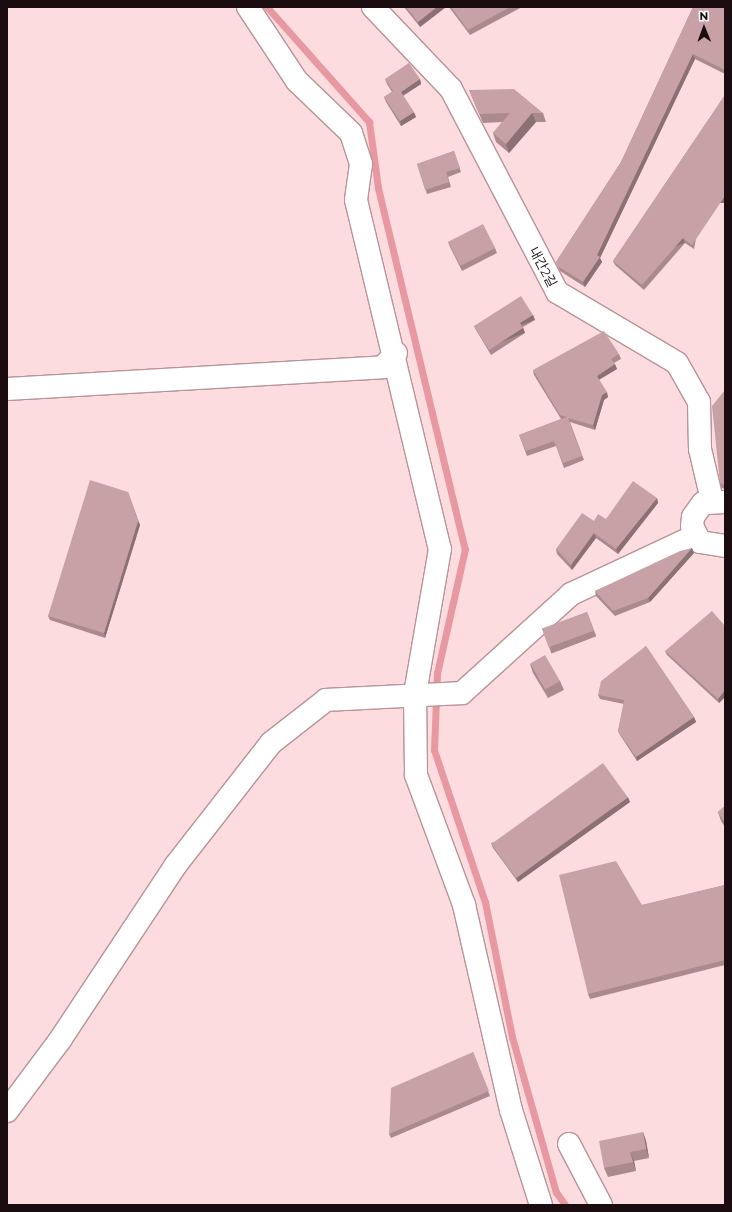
<!DOCTYPE html>
<meta charset="utf-8">
<style>
body{margin:0}
#map{position:relative;width:732px;height:1212px;overflow:hidden;background:#fddcdf;font-family:Montserrat,"Noto Sans KR",sans-serif}
div>[style]{position:absolute}
.stream>*{height:7px;margin:-3.5px;padding:0 3.5px;transform-origin:3.5px;border-radius:3.5px;background:#e898a1}
.roads{filter:drop-shadow(1px 0 #b89397) drop-shadow(-1px 0 #b89397) drop-shadow(0 1px #b89397) drop-shadow(0 -1px #b89397)}
.minor>*{height:22px;margin:-11px;padding:0 11px;transform-origin:11px;border-radius:11px;background:#fff}
.wall>*{inset:0;background:#ab8a8e;transform-origin:0 0}
.shaded-wall>*{inset:0;background:#8b7174;transform-origin:0 0}
.building>*{inset:0;background:#c7a1a5;transform-origin:0 0}
span{translate:-50% -50%;white-space:nowrap;text-align:center;line-height:1.15;-webkit-text-stroke:3px #fff;paint-order:stroke}
.street-label{font-size:13px;color:#1b0d0f}
.frame{position:absolute;inset:0;border:8px solid #1b0d0f;pointer-events:none}
.north{position:absolute;left:684px;top:8px;width:40px;height:40px;-webkit-text-stroke:3px #fff;paint-order:stroke;rotate:359deg;font-size:11px;font-weight:700;line-height:16px;text-align:center;color:#1b0d0f}
.north::after{content:'';display:block;margin:auto;width:14px;height:18px;background:#1b0d0f;clip-path:polygon(50% 0,100% 100%,50% 72%,0 100%)}
</style>
<div id="map">
<div class="stream">
<i style="left:267px;top:7px;width:154px;rotate:48.4deg"></i>
<i style="left:369px;top:122px;width:67px;rotate:82.2deg"></i>
<i style="left:378px;top:188px;width:371px;rotate:76.5deg"></i>
<i style="left:465px;top:549px;width:127px;rotate:102.7deg"></i>
<i style="left:437px;top:673px;width:77px;rotate:92.2deg"></i>
<i style="left:434px;top:750px;width:160px;rotate:71.5deg"></i>
<i style="left:485px;top:902px;width:138px;rotate:78.7deg"></i>
<i style="left:512px;top:1037px;width:161px;rotate:74.2deg"></i>
<i style="left:556px;top:1192px;width:16px;rotate:55deg"></i>
</div>
<div class="roads">
<div class="minor">
<i style="left:248px;top:7px;width:89px;rotate:56.5deg"></i>
<i style="left:297px;top:81px;width:75px;rotate:43.9deg"></i>
<i style="left:351px;top:133px;width:33px;rotate:72deg"></i>
<i style="left:361px;top:164px;width:36px;rotate:98deg"></i>
<i style="left:356px;top:200px;width:359px;rotate:76.5deg"></i>
<i style="left:440px;top:549px;width:146px;rotate:99.8deg"></i>
<i style="left:415px;top:693px;width:82px;rotate:89.3deg"></i>
<i style="left:416px;top:775px;width:139px;rotate:69.7deg"></i>
<i style="left:464px;top:905px;width:210px;rotate:77.1deg"></i>
<i style="left:511px;top:1110px;width:100px;rotate:72.5deg"></i>
<i style="left:373px;top:7px;width:113px;rotate:46.4deg"></i>
<i style="left:451px;top:89px;width:229px;rotate:62.4deg"></i>
<i style="left:557px;top:292px;width:139px;rotate:30.6deg"></i>
<i style="left:677px;top:363px;width:45px;rotate:60.6deg"></i>
<i style="left:699px;top:402px;width:47px;rotate:88.8deg"></i>
<i style="left:700px;top:449px;width:52px;rotate:76.8deg"></i>
<i style="left:7px;top:389px;width:377px;rotate:-3.3deg"></i>
<i style="left:383px;top:367px;width:19px;rotate:-47deg"></i>
<i style="left:725px;top:502px;width:22px;rotate:177deg"></i>
<i style="left:703px;top:503px;width:17px;rotate:126deg"></i>
<i style="left:693px;top:517px;width:9px;rotate:96deg"></i>
<i style="left:692px;top:526px;width:18px;rotate:63deg"></i>
<i style="left:700px;top:542px;width:25px;rotate:9deg"></i>
<i style="left:7px;top:1111px;width:89px;rotate:-53.3deg"></i>
<i style="left:60px;top:1040px;width:209px;rotate:-56.5deg"></i>
<i style="left:175px;top:866px;width:156px;rotate:-52deg"></i>
<i style="left:271px;top:743px;width:70px;rotate:-38deg"></i>
<i style="left:326px;top:700px;width:136px;rotate:-2.9deg"></i>
<i style="left:462px;top:693px;width:147px;rotate:-42.2deg"></i>
<i style="left:571px;top:594px;width:137px;rotate:-25.1deg"></i>
<i style="left:569px;top:1144px;width:69px;rotate:62.3deg"></i>
</div>
</div>
<div class="wall">
<i style="clip-path:polygon(404px 7px,446px 7px,420px 27px)"></i>
<i style="clip-path:polygon(449px 7px,522px 7px,470px 35px)"></i>
<i style="clip-path:polygon(693px 7px,725px 7px,725px 74px,695px 59px,600px 258px,602px 262px,585px 287px,560px 271px,556px 262px,621px 162px)"></i>
<i style="clip-path:polygon(385px 79px,420px 79px,421px 84px,403px 96px,416px 117px,401px 126px,386px 102px,384px 97px,392px 92px,387px 84px)"></i>
<i style="clip-path:polygon(469px 90px,543px 113px,546px 122px,536px 122px,509px 153px,496px 142px,493px 133px,502px 122px,483px 123px)"></i>
<i style="clip-path:polygon(725px 95px,694px 249px,685px 243px,644px 290px,615px 265px,613px 261px)"></i>
<i style="clip-path:polygon(454px 151px,461px 172px,448px 177px,451px 187px,427px 194px,417px 164px)"></i>
<i style="clip-path:polygon(448px 242px,495px 248px,497px 253px,462px 271px,450px 247px)"></i>
<i style="clip-path:polygon(533px 315px,535px 320px,523px 327px,525px 333px,491px 355px,476px 330px,474px 326px)"></i>
<i style="clip-path:polygon(619px 354px,621px 359px,614px 363px,617px 369px,599px 380px,608px 397px,604px 400px,595px 430px,570px 422px,584px 460px,564px 468px,556px 446px,527px 456px,519px 435px,561px 419px,534px 375px,533px 370px)"></i>
<i style="clip-path:polygon(725px 390px,725px 489px,722px 488px,720px 483px)"></i>
<i style="clip-path:polygon(128px 492px,140px 525px,105px 638px,50px 620px,48px 616px)"></i>
<i style="clip-path:polygon(657px 498px,658px 503px,618px 554px,596px 538px,572px 570px,557px 554px,556px 549px,594px 521px,606px 519px)"></i>
<i style="clip-path:polygon(692px 548px,694px 553px,650px 602px,615px 616px,596px 596px,595px 591px)"></i>
<i style="left:587px;top:612px;width:26px;height:48px;rotate:69deg"></i>
<i style="clip-path:polygon(725px 626px,725px 697px,719px 703px,667px 655px,665px 651px)"></i>
<i style="clip-path:polygon(646px 646px,694px 717px,696px 722px,637px 761px,620px 735px,618px 731px,624px 704px,600px 699px,598px 695px)"></i>
<i style="clip-path:polygon(530px 664px,560px 681px,564px 690px,548px 698px,533px 673px)"></i>
<i style="clip-path:polygon(630px 802px,518px 882px,493px 848px,491px 843px)"></i>
<i style="clip-path:polygon(725px 806px,725px 827px,721px 821px,718px 812px)"></i>
<i style="clip-path:polygon(725px 885px,725px 965px,590px 999px,588px 994px,642px 905px)"></i>
<i style="clip-path:polygon(473px 1052px,490px 1096px,391px 1138px,389px 1134px)"></i>
<i style="clip-path:polygon(643px 1132px,646px 1141px,649px 1158px,634px 1161px,636px 1171px,608px 1177px,604px 1168px)"></i>
</div>
<div class="shaded-wall">
<i style="clip-path:polygon(437px 7px,446px 7px,420px 27px,418px 22px)"></i>
<i style="clip-path:polygon(693px 54px,695px 59px,600px 258px,602px 262px,585px 287px,583px 282px,597px 255px)"></i>
<i style="clip-path:polygon(420px 79px,421px 84px,402px 96px,401px 92px)"></i>
<i style="clip-path:polygon(414px 112px,416px 117px,401px 126px,400px 121px)"></i>
<i style="clip-path:polygon(532px 113px,536px 122px,509px 153px,506px 144px)"></i>
<i style="left:725px;top:196px;width:7px;height:59px;rotate:90deg"></i>
<i style="left:683px;top:238px;width:5px;height:62px;rotate:68deg"></i>
<i style="left:533px;top:315px;width:5px;height:15px;rotate:68deg"></i>
<i style="left:523px;top:328px;width:5px;height:40px;rotate:68deg"></i>
<i style="clip-path:polygon(615px 364px,617px 369px,598px 380px,597px 376px)"></i>
<i style="clip-path:polygon(607px 392px,608px 397px,604px 400px,595px 430px,593px 425px,602px 395px)"></i>
<i style="clip-path:polygon(657px 498px,658px 503px,618px 554px,616px 549px)"></i>
<i style="clip-path:polygon(138px 521px,140px 525px,105px 638px,104px 633px)"></i>
<i style="clip-path:polygon(594px 533px,596px 538px,572px 570px,571px 565px)"></i>
<i style="clip-path:polygon(692px 548px,694px 553px,650px 602px,648px 598px)"></i>
<i style="clip-path:polygon(725px 690px,725px 697px,719px 703px,718px 699px)"></i>
<i style="clip-path:polygon(694px 717px,696px 722px,637px 761px,636px 757px)"></i>
<i style="clip-path:polygon(628px 797px,630px 802px,518px 882px,516px 878px)"></i>
<i style="clip-path:polygon(643px 1132px,646px 1141px,649px 1158px,646px 1149px)"></i>
<i style="clip-path:polygon(630px 1152px,634px 1161px,636px 1171px,633px 1162px)"></i>
</div>
<div class="building">
<i style="clip-path:polygon(406px 7px,437px 7px,418px 22px)"></i>
<i style="clip-path:polygon(451px 7px,510px 7px,468px 30px)"></i>
<i style="clip-path:polygon(693px 7px,725px 7px,725px 70px,693px 54px,597px 255px,600px 257px,583px 282px,559px 267px,556px 262px,621px 162px)"></i>
<i style="clip-path:polygon(409px 63px,420px 79px,401px 92px,414px 112px,400px 121px,384px 97px,393px 91px,385px 79px)"></i>
<i style="clip-path:polygon(514px 89px,543px 113px,532px 113px,506px 144px,493px 133px,510px 113px,479px 114px,469px 90px)"></i>
<i style="clip-path:polygon(725px 95px,725px 196px,692px 245px,683px 238px,642px 285px,613px 261px)"></i>
<i style="clip-path:polygon(454px 151px,460px 168px,446px 172px,449px 182px,425px 190px,417px 164px)"></i>
<i style="left:483px;top:224px;width:27px;height:39px;rotate:63deg"></i>
<i style="clip-path:polygon(521px 296px,533px 315px,520px 323px,523px 328px,489px 350px,474px 326px)"></i>
<i style="clip-path:polygon(604px 331px,619px 354px,611px 359px,615px 364px,597px 376px,607px 392px,602px 395px,593px 425px,568px 418px,582px 456px,563px 463px,554px 441px,526px 451px,519px 435px,567px 417px,560px 415px,533px 370px)"></i>
<i style="clip-path:polygon(725px 390px,725px 485px,720px 483px,712px 406px)"></i>
<i style="clip-path:polygon(90px 480px,128px 492px,138px 521px,104px 633px,48px 616px)"></i>
<i style="clip-path:polygon(633px 481px,657px 498px,616px 549px,594px 533px,571px 565px,556px 549px,582px 513px,594px 521px,598px 514px,606px 519px)"></i>
<i style="clip-path:polygon(692px 548px,648px 598px,613px 611px,595px 591px,680px 551px)"></i>
<i style="clip-path:polygon(712px 611px,725px 626px,725px 690px,718px 699px,665px 651px)"></i>
<i style="left:587px;top:612px;width:20px;height:48px;rotate:70deg"></i>
<i style="clip-path:polygon(646px 646px,694px 717px,636px 757px,618px 731px,624px 700px,598px 695px,601px 681px)"></i>
<i style="left:545px;top:655px;width:30px;height:17px;rotate:60deg"></i>
<i style="left:603px;top:763px;width:42px;height:138px;rotate:54deg"></i>
<i style="clip-path:polygon(725px 806px,725px 823px,718px 812px)"></i>
<i style="clip-path:polygon(616px 861px,642px 905px,725px 885px,725px 960px,588px 994px,559px 875px)"></i>
<i style="clip-path:polygon(473px 1052px,489px 1091px,389px 1134px,391px 1088px)"></i>
<i style="clip-path:polygon(643px 1132px,646px 1149px,630px 1152px,633px 1162px,604px 1168px,599px 1141px)"></i>
</div>
<div class="street-label">
<span style="left:543px;top:267px;rotate:62deg">내간2길</span>
</div>
<div class="frame"></div>
<div class="north">N</div>
</div>
